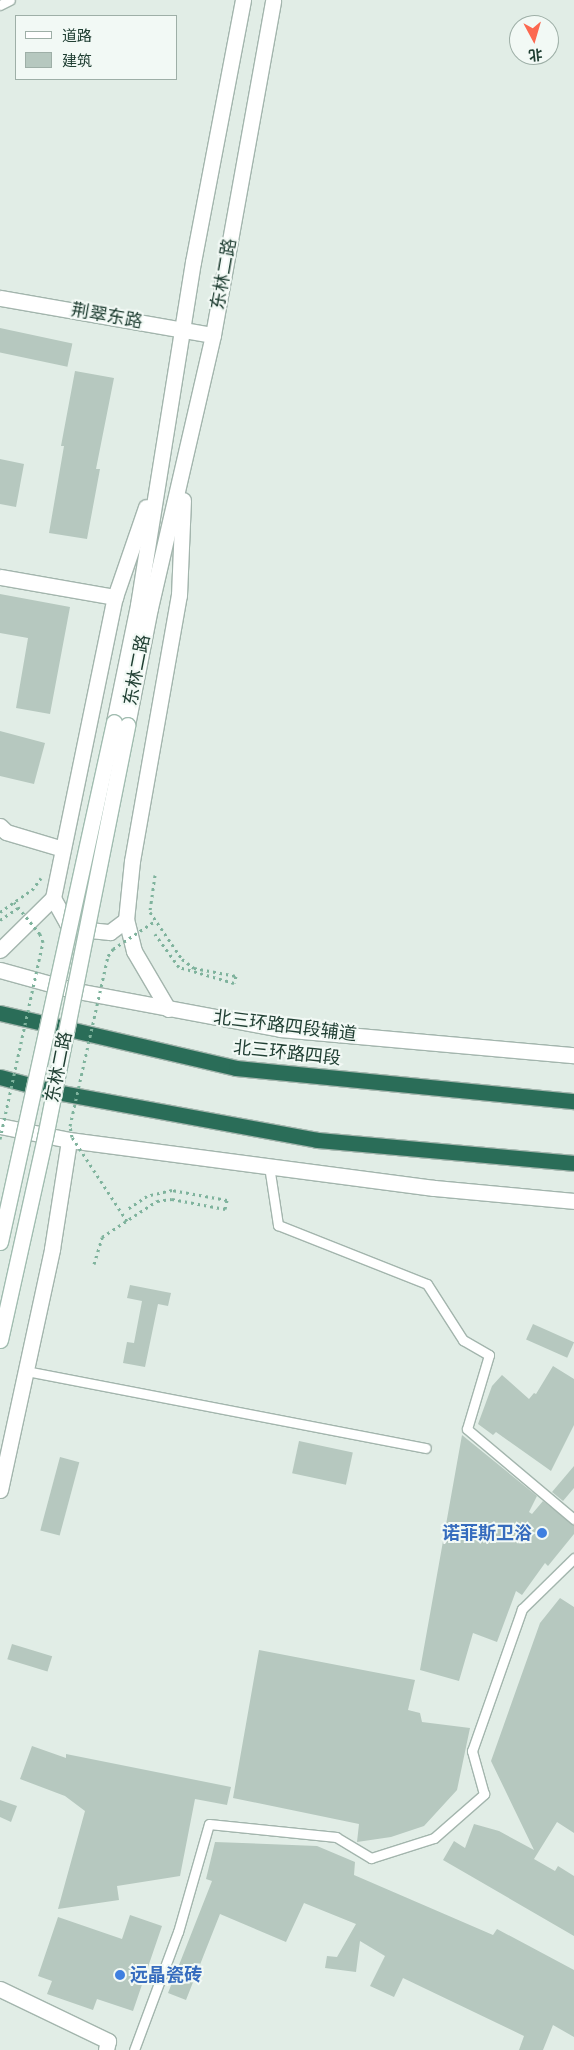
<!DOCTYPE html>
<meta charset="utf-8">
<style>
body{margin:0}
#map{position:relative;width:574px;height:2050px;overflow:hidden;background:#e1ede6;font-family:Rubik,"Noto Sans SC",sans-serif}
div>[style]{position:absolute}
.building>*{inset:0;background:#b6c8bf;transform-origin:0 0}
.path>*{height:3px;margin-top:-1.5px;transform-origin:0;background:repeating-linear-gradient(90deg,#7fb39d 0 2.5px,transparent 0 6.5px)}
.roads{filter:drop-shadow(1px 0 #a3b5ad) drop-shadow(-1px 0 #a3b5ad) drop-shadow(0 1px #a3b5ad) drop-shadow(0 -1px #a3b5ad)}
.lane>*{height:9px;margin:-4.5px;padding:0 4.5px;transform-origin:4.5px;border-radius:4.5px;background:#fff}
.street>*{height:15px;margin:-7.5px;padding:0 7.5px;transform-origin:7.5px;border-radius:7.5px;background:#fff}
.secondary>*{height:15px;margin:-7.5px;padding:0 7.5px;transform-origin:7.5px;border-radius:7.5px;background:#fff}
.highway>*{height:15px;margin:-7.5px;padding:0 7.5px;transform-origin:7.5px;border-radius:7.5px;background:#2a6d58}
.path-bridge>*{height:3px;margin-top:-1.5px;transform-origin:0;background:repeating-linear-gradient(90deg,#7fb39d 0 2.5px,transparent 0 6.5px)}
.bridges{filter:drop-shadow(1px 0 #a1bcb0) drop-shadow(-1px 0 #a1bcb0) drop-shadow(0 1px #a1bcb0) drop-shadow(0 -1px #a1bcb0)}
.secondary-bridge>*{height:15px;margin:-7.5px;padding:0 7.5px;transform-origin:7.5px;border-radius:7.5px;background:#fff}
.dots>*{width:14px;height:14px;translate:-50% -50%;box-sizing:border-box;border:2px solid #f2f9f5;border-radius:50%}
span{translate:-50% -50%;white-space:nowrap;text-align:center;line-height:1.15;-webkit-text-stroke:4px #f2f9f5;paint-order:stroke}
.street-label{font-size:18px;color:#203f33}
.shop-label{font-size:18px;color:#366cbe;font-weight:700}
.right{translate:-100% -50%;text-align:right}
.left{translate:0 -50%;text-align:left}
.legend{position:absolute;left:15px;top:15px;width:162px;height:65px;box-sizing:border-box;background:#f2f9f5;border:1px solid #9eafa7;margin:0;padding:6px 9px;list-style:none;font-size:15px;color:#203f33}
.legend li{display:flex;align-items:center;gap:10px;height:25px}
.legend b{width:25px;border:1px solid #9eafa7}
.north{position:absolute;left:509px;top:15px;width:50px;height:50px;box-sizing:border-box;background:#f2f9f5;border:1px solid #9eafa7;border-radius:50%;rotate:174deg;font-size:14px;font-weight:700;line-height:20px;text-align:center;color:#203f33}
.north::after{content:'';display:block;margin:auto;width:18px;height:22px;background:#fc6850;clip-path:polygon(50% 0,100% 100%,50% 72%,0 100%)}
</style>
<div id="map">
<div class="building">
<i style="left:0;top:328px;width:74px;height:24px;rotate:12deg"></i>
<i style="clip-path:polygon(75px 371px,114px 378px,96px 469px,100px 469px,87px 539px,49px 533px,64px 446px,61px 446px)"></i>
<i style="clip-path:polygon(0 459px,24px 464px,16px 507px,0 504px)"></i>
<i style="clip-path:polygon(0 594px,70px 607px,50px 714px,16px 708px,28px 638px,0 633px)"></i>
<i style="clip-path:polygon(0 731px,45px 743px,34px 784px,0 776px)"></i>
<i style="clip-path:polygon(130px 1285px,171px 1293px,168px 1306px,158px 1304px,145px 1367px,123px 1363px,127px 1342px,134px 1343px,142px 1301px,127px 1298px)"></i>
<i style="left:533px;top:1324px;width:45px;height:17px;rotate:24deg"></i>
<i style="clip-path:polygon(553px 1366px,574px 1379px,574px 1425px,551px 1471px,496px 1432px,493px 1435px,478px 1424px,492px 1386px,502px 1375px,529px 1399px,534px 1393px,536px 1394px)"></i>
<i style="clip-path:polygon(462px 1435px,537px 1496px,529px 1512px,532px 1514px,543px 1501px,574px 1525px,574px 1534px,548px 1566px,545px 1563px,522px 1595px,516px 1591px,497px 1642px,473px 1633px,459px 1681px,420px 1670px)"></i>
<i style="left:299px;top:1441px;width:55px;height:33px;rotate:12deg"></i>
<i style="left:60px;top:1457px;width:20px;height:76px;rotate:15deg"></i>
<i style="clip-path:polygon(574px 1466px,574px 1488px,563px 1501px,552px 1492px)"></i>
<i style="clip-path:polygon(560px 1598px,574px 1607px,574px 1833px,557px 1822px,534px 1859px,555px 1871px,558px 1866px,574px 1876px,574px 1936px,443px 1860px,454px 1841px,465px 1848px,474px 1824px,499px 1831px,534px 1850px,491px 1761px,540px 1623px)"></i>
<i style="left:12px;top:1644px;width:42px;height:16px;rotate:17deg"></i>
<i style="clip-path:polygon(259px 1650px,415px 1680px,408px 1710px,420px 1713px,422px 1722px,470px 1728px,457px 1790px,424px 1826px,391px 1837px,357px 1842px,359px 1824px,233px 1798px)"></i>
<i style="clip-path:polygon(32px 1746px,66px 1758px,66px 1754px,231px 1787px,227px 1805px,195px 1799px,180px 1876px,117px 1886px,119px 1900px,58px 1909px,85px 1811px,65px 1796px,20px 1779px)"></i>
<i style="clip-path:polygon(0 1800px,17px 1806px,11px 1822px,0 1817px)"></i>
<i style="clip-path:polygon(215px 1842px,317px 1846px,355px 1862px,354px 1875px,493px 1935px,497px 1929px,574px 1970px,574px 2037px,553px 2025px,543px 2050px,519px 2050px,524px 2036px,403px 1978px,394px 1997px,370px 1986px,385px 1956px,360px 1941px,356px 1972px,325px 1968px,327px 1956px,337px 1957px,356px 1924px,304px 1903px,286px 1942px,220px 1914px,186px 2000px,168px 1993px,212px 1881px,206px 1879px)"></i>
<i style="clip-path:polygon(130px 1915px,162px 1926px,133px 2011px,97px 1999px,93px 2010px,47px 1994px,52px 1981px,38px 1976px,58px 1917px,122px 1939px)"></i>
</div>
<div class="path">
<i style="left:155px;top:875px;width:37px;rotate:98deg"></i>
<i style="left:150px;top:912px;width:57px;rotate:55.8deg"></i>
<i style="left:182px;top:959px;width:15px;rotate:37deg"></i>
<i style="left:194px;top:968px;width:43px;rotate:10.8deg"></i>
<i style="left:236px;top:976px;width:7px;rotate:106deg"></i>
<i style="left:234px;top:983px;width:57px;rotate:-163.8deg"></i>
<i style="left:179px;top:967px;width:41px;rotate:-126deg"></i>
<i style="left:0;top:912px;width:39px;rotate:-35deg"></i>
<i style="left:32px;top:890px;width:15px;rotate:-53deg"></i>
<i style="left:0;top:920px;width:22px;rotate:-34deg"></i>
<i style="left:94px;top:1264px;width:28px;rotate:-73deg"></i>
<i style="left:102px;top:1237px;width:66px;rotate:-33.2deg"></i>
<i style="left:157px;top:1201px;width:15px;rotate:-8deg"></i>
<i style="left:172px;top:1199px;width:54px;rotate:10.7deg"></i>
<i style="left:225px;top:1209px;width:9px;rotate:-77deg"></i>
<i style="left:227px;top:1200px;width:56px;rotate:-169.7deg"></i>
<i style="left:172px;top:1190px;width:26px;rotate:167deg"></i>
<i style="left:147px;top:1196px;width:23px;rotate:146deg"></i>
</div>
<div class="roads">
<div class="lane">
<i style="left:0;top:5px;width:11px;rotate:-27deg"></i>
<i style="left:269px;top:1166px;width:60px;rotate:81.3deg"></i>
<i style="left:278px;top:1225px;width:160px;rotate:21.6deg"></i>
<i style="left:427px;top:1284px;width:67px;rotate:57.3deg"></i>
<i style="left:463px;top:1340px;width:30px;rotate:30deg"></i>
<i style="left:489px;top:1355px;width:77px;rotate:106.6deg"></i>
<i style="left:467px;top:1429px;width:140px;rotate:40.1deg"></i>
<i style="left:26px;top:1371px;width:407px;rotate:10.9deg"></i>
<i style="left:134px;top:2050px;width:126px;rotate:-69.6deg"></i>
<i style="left:178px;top:1932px;width:112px;rotate:-74deg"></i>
<i style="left:209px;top:1824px;width:128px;rotate:5.8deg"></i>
<i style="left:336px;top:1837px;width:41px;rotate:31deg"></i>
<i style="left:371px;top:1858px;width:66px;rotate:-17.6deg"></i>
<i style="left:434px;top:1838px;width:67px;rotate:-41.3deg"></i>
<i style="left:484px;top:1794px;width:45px;rotate:-105.6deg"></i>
<i style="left:472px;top:1751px;width:151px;rotate:-70.6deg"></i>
<i style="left:522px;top:1609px;width:73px;rotate:-44.4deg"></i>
</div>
<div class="street">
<i style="left:0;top:577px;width:117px;rotate:9.9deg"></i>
<i style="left:0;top:826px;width:8px;rotate:45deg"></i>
<i style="left:6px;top:832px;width:59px;rotate:16.6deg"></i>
<i style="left:0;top:1989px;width:120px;rotate:25.7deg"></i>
<i style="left:108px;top:2041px;width:9px;rotate:103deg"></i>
</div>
<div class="secondary">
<i style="left:0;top:298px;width:216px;rotate:9.9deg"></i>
<i style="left:114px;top:722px;width:119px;rotate:-78.4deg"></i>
<i style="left:138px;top:605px;width:347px;rotate:-80.9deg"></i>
<i style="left:193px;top:262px;width:267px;rotate:-79.2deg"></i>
<i style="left:127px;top:725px;width:119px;rotate:-78.9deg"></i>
<i style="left:150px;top:608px;width:280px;rotate:-77deg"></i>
<i style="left:213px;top:335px;width:340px;rotate:-79.8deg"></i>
<i style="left:53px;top:898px;width:29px;rotate:61deg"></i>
<i style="left:67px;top:923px;width:14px;rotate:25deg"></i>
<i style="left:80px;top:929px;width:30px;rotate:6deg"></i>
<i style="left:110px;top:932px;width:20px;rotate:-37deg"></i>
<i style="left:0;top:950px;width:74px;rotate:-44.5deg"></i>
<i style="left:53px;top:898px;width:307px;rotate:-78.4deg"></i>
<i style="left:115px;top:597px;width:95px;rotate:-71deg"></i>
<i style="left:0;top:970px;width:75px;rotate:15.5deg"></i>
<i style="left:72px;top:990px;width:212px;rotate:10.6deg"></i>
<i style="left:280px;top:1029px;width:295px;rotate:5.1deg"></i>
<i style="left:168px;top:1009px;width:67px;rotate:-120.4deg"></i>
<i style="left:134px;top:951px;width:32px;rotate:-104deg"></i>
<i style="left:126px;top:920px;width:59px;rotate:-84.2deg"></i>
<i style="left:132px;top:861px;width:270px;rotate:-80deg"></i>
<i style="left:179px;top:595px;width:95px;rotate:-87.6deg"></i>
<i style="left:0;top:1126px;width:70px;rotate:11.5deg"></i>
<i style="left:69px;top:1140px;width:368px;rotate:7.5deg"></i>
<i style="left:434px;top:1188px;width:141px;rotate:5.3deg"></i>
<i style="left:0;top:1490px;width:247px;rotate:-77.8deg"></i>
<i style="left:52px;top:1249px;width:110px;rotate:-81.1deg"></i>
</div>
<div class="highway">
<i style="left:0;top:1013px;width:242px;rotate:13.1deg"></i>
<i style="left:236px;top:1068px;width:340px;rotate:5.6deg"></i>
<i style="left:0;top:1077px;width:58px;rotate:15deg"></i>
<i style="left:56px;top:1092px;width:265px;rotate:10.4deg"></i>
<i style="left:317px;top:1140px;width:258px;rotate:5.1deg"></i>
</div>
</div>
<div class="path-bridge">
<i style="left:0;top:1139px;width:202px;rotate:-77.7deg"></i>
<i style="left:43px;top:942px;width:9px;rotate:-111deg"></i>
<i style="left:40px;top:934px;width:41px;rotate:-129.1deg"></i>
<i style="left:127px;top:1221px;width:100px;rotate:-123.2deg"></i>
<i style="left:72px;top:1137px;width:11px;rotate:-100deg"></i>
<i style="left:70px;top:1126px;width:174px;rotate:-77.4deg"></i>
<i style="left:108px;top:956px;width:9px;rotate:-54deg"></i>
<i style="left:113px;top:949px;width:50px;rotate:-33.7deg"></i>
</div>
<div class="bridges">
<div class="secondary-bridge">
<i style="left:0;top:1242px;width:532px;rotate:-77.63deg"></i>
<i style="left:0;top:1340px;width:208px;rotate:-77.5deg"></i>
<i style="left:45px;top:1137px;width:420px;rotate:-78.7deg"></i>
</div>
</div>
<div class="dots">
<i style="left:542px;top:1533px;background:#3f7fe0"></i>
<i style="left:120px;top:1975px;background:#3f7fe0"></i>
</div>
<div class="street-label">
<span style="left:224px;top:274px;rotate:-80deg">东林二路</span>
<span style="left:107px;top:316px;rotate:10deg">荆翠东路</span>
<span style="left:137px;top:670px;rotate:-79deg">东林二路</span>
<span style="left:285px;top:1026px;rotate:7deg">北三环路四段辅道</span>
<span style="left:287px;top:1053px;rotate:6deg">北三环路四段</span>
<span style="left:59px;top:1067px;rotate:-79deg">东林二路</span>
</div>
<div class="shop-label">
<span class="right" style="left:532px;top:1533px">诺菲斯卫浴</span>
<span class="left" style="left:130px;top:1975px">远晶瓷砖</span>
</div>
<ul class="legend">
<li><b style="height:6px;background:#fff"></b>道路</li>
<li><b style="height:14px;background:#b6c8bf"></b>建筑</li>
</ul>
<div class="north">北</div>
</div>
